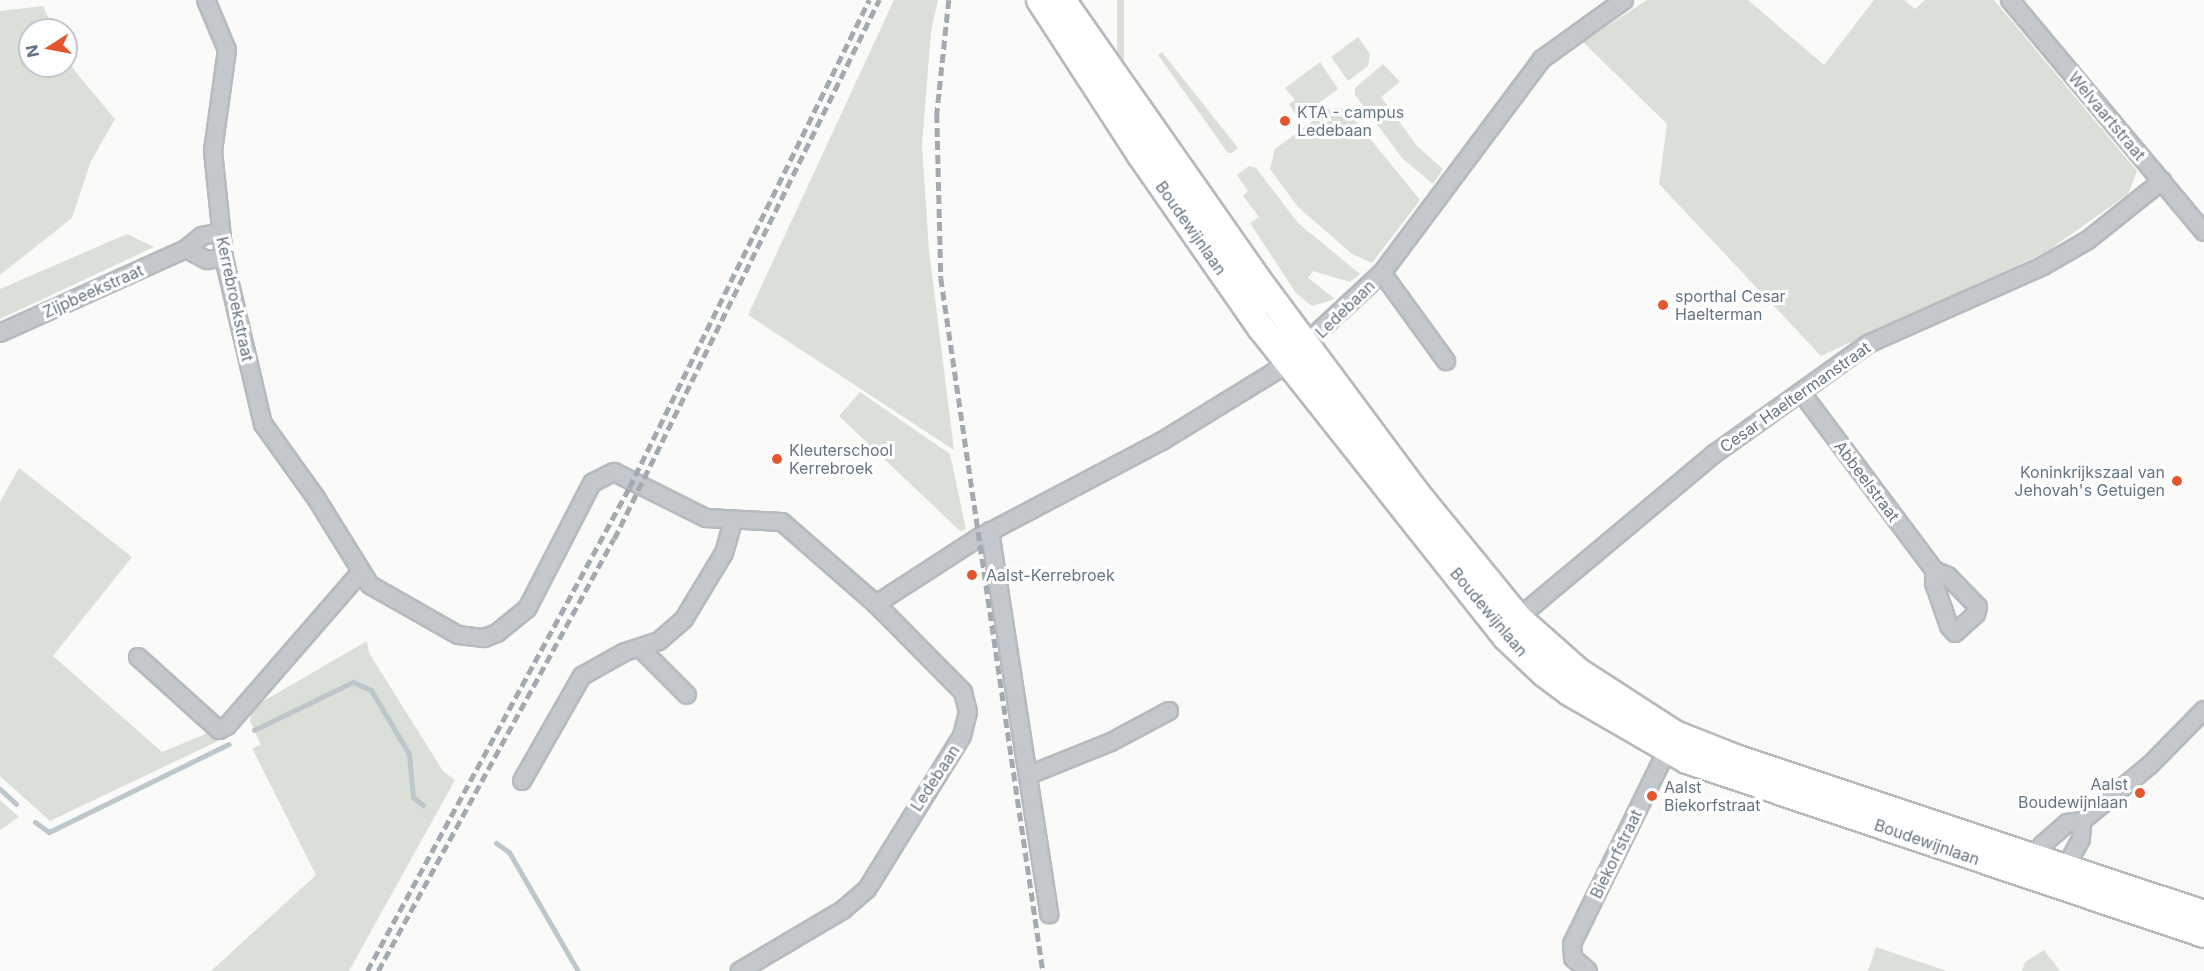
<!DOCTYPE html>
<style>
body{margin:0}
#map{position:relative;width:2204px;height:971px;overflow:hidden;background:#fafaf8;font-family:Inter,sans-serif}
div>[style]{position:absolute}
.green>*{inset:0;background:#dadfd7;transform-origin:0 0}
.stream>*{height:5px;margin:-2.5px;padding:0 2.5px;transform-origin:2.5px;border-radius:2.5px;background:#bbc7cb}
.roads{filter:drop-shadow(2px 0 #b5babe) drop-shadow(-2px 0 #b5babe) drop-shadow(0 2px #b5babe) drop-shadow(0 -2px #b5babe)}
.minor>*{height:16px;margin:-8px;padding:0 8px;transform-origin:8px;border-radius:8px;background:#c3c8cc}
.primary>*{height:26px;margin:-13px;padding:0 13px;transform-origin:13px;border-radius:13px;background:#fff}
.rail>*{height:4.5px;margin-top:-2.25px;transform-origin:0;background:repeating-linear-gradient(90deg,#a2aab0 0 9px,transparent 0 13.5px)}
.dots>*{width:16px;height:16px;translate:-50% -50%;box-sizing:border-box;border:3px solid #fff;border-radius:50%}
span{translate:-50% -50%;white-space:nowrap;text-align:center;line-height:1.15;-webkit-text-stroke:6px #fff;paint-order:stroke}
.poi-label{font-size:16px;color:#657683}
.left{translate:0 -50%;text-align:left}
.right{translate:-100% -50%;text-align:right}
.street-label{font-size:16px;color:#657683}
.north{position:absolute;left:18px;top:18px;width:60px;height:60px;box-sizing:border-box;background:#fff;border:2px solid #c1c8cd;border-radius:50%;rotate:259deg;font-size:16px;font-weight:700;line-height:24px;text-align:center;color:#657683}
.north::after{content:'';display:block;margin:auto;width:21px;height:27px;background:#e4572e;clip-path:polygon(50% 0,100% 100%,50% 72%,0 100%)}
</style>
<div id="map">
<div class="green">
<i style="clip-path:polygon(894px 0,938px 0,931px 31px,922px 145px,929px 250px,954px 450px,748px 315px)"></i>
<i style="left:1117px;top:0;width:7px;height:59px"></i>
<i style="clip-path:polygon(1647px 0,1748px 0,1824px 65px,1874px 0,1904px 0,1915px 9px,1925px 0,1994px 0,2137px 171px,2128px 194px,2046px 252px,1821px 356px,1659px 184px,1667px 124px,1583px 42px)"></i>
<i style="clip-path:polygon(43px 6px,54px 30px,30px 30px,30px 66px,66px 66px,66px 54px,74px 70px,115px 119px,91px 161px,72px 218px,0 275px,0 11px)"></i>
<i style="clip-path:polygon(1358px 37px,1370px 54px,1368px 66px,1348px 81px,1331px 57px)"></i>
<i style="clip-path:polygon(1162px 52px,1238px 148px,1232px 153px,1228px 153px,1158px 55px)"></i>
<i style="clip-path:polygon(1320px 62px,1338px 89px,1298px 118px,1289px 104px,1295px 100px,1285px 88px)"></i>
<i style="clip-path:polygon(1383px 64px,1400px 82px,1381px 97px,1417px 146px,1443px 169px,1433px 184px,1403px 159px,1355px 95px,1355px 88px)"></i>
<i style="clip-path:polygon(1338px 108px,1346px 109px,1420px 200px,1372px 263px,1352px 254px,1298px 207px,1270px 169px,1275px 149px,1329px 109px)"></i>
<i style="clip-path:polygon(1249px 166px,1256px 168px,1298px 223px,1360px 274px,1350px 282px,1313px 271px,1308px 278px,1335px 299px,1312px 306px,1296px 293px,1250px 223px,1259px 217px,1243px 196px,1248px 191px,1237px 175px)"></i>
<i style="clip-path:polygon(127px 234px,154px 247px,0 319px,0 289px)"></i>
<i style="clip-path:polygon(860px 392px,950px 454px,966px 529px,960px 531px,839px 416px)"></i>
<i style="clip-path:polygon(19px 468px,132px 557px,53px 656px,162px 752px,215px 730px,220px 740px,50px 821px,0 776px,0 502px)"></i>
<i style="clip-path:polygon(367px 641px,369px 653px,443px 771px,455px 780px,349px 971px,211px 971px,316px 875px,252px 748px,261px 745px,250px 721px,253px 707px)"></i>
<i style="clip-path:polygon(0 800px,19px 817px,0 830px)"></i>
<i style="clip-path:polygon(1876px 947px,1947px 971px,1868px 971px)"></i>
<i style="clip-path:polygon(2044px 950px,2060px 971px,2022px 971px,2025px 962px)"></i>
</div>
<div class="stream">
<i style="left:254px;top:730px;width:110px;rotate:-25.9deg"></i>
<i style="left:353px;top:682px;width:20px;rotate:24deg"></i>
<i style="left:371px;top:690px;width:74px;rotate:59.3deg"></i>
<i style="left:409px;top:754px;width:43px;rotate:84.7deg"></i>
<i style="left:413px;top:797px;width:13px;rotate:39deg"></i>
<i style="left:0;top:789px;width:22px;rotate:43deg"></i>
<i style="left:35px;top:822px;width:17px;rotate:36deg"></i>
<i style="left:49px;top:832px;width:200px;rotate:-26.1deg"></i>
<i style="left:496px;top:843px;width:16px;rotate:35deg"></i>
<i style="left:509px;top:852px;width:138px;rotate:59.9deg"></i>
</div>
<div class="roads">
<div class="minor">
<i style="left:206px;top:0;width:54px;rotate:67.2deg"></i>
<i style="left:227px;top:50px;width:102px;rotate:97.9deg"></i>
<i style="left:213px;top:151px;width:108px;rotate:84.1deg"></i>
<i style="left:224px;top:258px;width:171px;rotate:76.8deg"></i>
<i style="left:263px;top:424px;width:91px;rotate:54.4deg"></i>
<i style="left:316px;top:498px;width:102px;rotate:58.2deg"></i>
<i style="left:370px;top:585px;width:101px;rotate:29.6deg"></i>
<i style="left:458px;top:635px;width:26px;rotate:7deg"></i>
<i style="left:484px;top:638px;width:14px;rotate:-21deg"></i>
<i style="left:497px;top:633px;width:38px;rotate:-39deg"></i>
<i style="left:527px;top:609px;width:142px;rotate:-62.7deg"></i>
<i style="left:592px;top:483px;width:25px;rotate:-27deg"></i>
<i style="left:614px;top:472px;width:103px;rotate:26.6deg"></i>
<i style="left:706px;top:518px;width:76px;rotate:3deg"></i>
<i style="left:782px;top:522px;width:125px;rotate:41.1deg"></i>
<i style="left:876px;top:604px;width:124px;rotate:45.3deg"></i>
<i style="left:963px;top:692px;width:21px;rotate:76deg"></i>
<i style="left:968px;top:712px;width:25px;rotate:104deg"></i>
<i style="left:962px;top:736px;width:180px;rotate:121.8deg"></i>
<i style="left:867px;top:889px;width:32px;rotate:139deg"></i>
<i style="left:843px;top:910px;width:120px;rotate:149.4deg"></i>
<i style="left:2010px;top:0;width:302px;rotate:50.1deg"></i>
<i style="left:186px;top:249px;width:24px;rotate:28deg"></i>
<i style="left:207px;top:260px;width:17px;rotate:-7deg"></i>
<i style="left:1382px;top:273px;width:109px;rotate:54deg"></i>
<i style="left:0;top:333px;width:204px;rotate:-24.3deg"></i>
<i style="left:186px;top:249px;width:21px;rotate:-39deg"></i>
<i style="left:202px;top:236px;width:19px;rotate:-12deg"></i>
<i style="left:1801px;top:392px;width:222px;rotate:53.2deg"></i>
<i style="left:1934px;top:570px;width:15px;rotate:23deg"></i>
<i style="left:1948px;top:576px;width:43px;rotate:45.9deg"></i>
<i style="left:1978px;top:607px;width:7px;rotate:106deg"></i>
<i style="left:1976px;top:614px;width:28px;rotate:138deg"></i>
<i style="left:1955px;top:633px;width:9px;rotate:-131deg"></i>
<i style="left:1949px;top:626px;width:46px;rotate:-109.2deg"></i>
<i style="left:1934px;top:583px;width:13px;rotate:-90deg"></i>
<i style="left:990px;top:531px;width:388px;rotate:81.2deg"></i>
<i style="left:876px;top:604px;width:121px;rotate:-32.9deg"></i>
<i style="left:978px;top:538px;width:208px;rotate:-27.8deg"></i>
<i style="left:1162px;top:441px;width:134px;rotate:-31.6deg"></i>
<i style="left:1276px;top:371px;width:144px;rotate:-42.8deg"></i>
<i style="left:1382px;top:273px;width:267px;rotate:-53.2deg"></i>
<i style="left:1542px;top:59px;width:101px;rotate:-35.7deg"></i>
<i style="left:1518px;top:618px;width:256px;rotate:-39.9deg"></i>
<i style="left:1714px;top:454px;width:189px;rotate:-35.5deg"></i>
<i style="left:1868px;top:344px;width:192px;rotate:-24deg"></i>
<i style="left:2043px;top:266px;width:52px;rotate:-30deg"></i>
<i style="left:2088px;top:240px;width:95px;rotate:-38.6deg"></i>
<i style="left:640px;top:648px;width:66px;rotate:45deg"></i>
<i style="left:138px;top:657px;width:109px;rotate:42deg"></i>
<i style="left:219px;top:730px;width:9px;rotate:-27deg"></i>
<i style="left:227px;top:726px;width:204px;rotate:-49deg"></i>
<i style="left:1029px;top:775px;width:88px;rotate:-21.9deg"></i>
<i style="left:1111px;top:742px;width:66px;rotate:-28.1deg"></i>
<i style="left:522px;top:781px;width:121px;rotate:-60.3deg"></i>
<i style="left:582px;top:676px;width:49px;rotate:-29.2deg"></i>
<i style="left:625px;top:652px;width:36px;rotate:-18deg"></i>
<i style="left:659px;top:641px;width:33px;rotate:-41deg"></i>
<i style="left:684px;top:619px;width:77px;rotate:-58.8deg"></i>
<i style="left:724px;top:553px;width:33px;rotate:-74deg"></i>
<i style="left:2036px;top:857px;width:13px;rotate:-63deg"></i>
<i style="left:2042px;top:845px;width:33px;rotate:-41deg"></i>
<i style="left:2067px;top:823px;width:15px;rotate:-8deg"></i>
<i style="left:2082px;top:821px;width:88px;rotate:-39.5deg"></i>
<i style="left:2150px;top:765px;width:77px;rotate:-45.5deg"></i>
<i style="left:2061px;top:876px;width:42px;rotate:-61.6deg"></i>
<i style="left:2081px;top:839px;width:18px;rotate:-87deg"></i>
<i style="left:1588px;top:971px;width:20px;rotate:-139deg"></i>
<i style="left:1573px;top:958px;width:14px;rotate:-94deg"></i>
<i style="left:1572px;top:944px;width:227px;rotate:-63.9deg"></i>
</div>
<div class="primary">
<i style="left:1040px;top:0;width:184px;rotate:57deg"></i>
<i style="left:1140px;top:154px;width:212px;rotate:55.2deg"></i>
<i style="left:1261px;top:328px;width:394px;rotate:51.6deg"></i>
<i style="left:1506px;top:637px;width:52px;rotate:43.5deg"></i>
<i style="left:1544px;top:673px;width:31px;rotate:37deg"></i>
<i style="left:1569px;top:692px;width:136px;rotate:30deg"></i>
<i style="left:1687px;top:760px;width:545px;rotate:18.6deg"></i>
<i style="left:1062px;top:0;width:342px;rotate:55deg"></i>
<i style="left:1258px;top:280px;width:267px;rotate:53.4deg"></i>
<i style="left:1417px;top:494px;width:160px;rotate:50.8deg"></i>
<i style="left:1518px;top:618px;width:81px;rotate:41.5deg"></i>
<i style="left:1579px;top:672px;width:114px;rotate:32.9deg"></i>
<i style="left:1675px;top:734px;width:68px;rotate:21.6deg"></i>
<i style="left:1738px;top:759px;width:491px;rotate:18.4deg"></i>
</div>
</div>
<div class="rail">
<i style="left:949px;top:0;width:115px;rotate:96deg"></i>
<i style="left:937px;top:114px;width:164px;rotate:88.6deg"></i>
<i style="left:941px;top:278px;width:700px;rotate:81.63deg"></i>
<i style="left:367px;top:971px;width:549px;rotate:-61.52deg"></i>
<i style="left:629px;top:488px;width:544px;rotate:-63.81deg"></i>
<i style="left:378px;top:971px;width:492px;rotate:-61.4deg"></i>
<i style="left:614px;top:539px;width:601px;rotate:-63.82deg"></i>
</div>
<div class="dots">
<i style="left:1285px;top:121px;background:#e4572e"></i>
<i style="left:1663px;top:305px;background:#e4572e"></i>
<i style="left:777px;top:459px;background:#e4572e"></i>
<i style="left:2177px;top:481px;background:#e4572e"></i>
<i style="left:972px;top:575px;background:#e4572e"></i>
<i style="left:2140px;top:793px;background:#e4572e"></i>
<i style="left:1652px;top:796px;background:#e4572e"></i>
</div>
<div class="poi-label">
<span class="left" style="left:1297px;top:121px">KTA - campus<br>Ledebaan</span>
<span class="left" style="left:1675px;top:305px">sporthal Cesar<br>Haelterman</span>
<span class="left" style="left:789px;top:459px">Kleuterschool<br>Kerrebroek</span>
<span class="right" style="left:2165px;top:481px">Koninkrijkszaal van<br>Jehovah's Getuigen</span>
<span class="left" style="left:986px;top:575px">Aalst-Kerrebroek</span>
<span class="right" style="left:2128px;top:793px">Aalst<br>Boudewijnlaan</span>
<span class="left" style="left:1664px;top:796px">Aalst<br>Biekorfstraat</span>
</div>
<div class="street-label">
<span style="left:2107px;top:116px;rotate:50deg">Welvaartstraat</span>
<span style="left:1191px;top:228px;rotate:55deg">Boudewijnlaan</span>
<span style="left:93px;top:291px;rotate:-24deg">Zijpbeekstraat</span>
<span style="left:235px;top:299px;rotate:78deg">Kerrebroekstraat</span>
<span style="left:1345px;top:309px;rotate:-44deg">Ledebaan</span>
<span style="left:1795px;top:397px;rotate:-35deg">Cesar Haeltermanstraat</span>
<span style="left:1867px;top:481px;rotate:53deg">Abbeelstraat</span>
<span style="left:1489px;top:612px;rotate:50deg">Boudewijnlaan</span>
<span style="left:935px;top:778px;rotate:-57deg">Ledebaan</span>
<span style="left:1927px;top:842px;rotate:19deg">Boudewijnlaan</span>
<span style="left:1616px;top:854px;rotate:-64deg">Biekorfstraat</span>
</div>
<div class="north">N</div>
</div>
